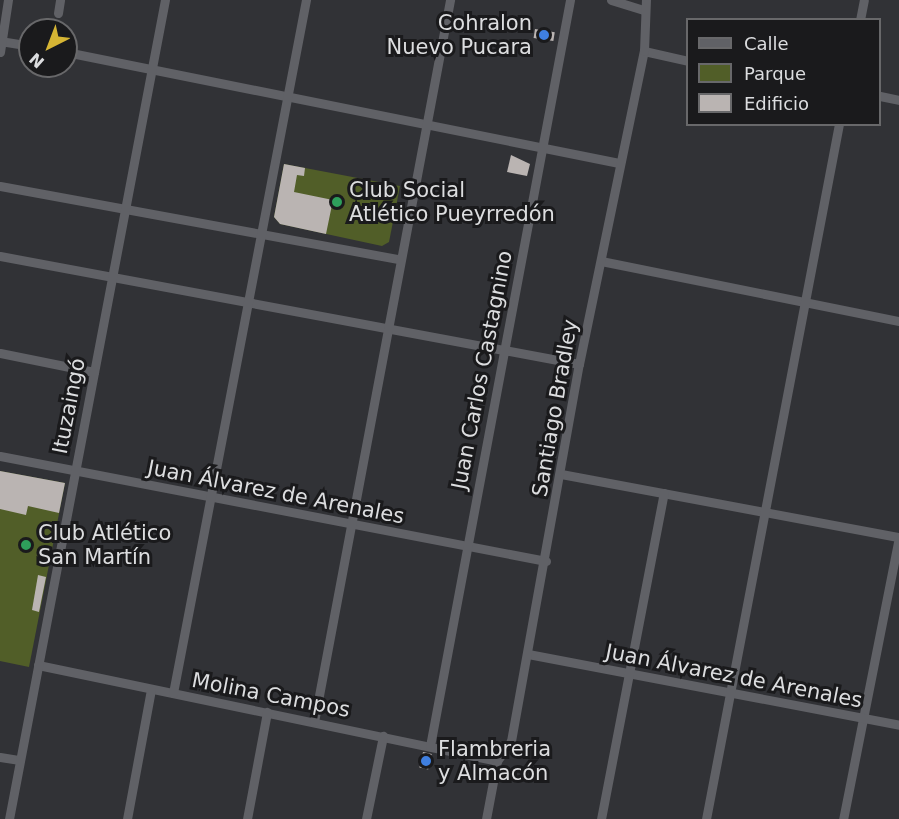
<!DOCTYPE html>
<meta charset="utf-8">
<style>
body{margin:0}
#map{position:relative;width:899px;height:819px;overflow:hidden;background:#313236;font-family:"DejaVu Sans",sans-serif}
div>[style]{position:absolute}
.green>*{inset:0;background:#515e28}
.building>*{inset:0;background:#bab4b2;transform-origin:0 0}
.minor>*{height:9px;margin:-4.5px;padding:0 4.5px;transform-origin:4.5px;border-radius:4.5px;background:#606166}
.dots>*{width:16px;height:16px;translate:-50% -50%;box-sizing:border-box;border:3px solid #1a1a1c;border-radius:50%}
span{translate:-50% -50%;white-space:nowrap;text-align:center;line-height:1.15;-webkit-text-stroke:6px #1a1a1c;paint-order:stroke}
.poi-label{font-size:21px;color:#dcdddf}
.right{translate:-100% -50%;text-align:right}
.left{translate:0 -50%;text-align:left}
.street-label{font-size:21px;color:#dcdddf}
.legend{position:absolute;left:686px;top:18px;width:195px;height:108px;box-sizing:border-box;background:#1a1a1c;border:2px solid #68686a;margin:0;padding:8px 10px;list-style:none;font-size:18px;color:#dcdddf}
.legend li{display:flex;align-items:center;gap:12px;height:30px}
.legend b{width:30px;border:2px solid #68686a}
.north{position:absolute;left:18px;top:18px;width:60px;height:60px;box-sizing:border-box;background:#1a1a1c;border:2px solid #68686a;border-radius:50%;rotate:222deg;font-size:16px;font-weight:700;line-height:24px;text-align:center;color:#dcdddf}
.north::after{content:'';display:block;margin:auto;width:21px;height:27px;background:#d6b534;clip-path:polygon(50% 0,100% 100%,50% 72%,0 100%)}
</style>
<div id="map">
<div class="green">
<i style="clip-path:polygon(284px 164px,400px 186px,389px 242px,382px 246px,280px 224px,274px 217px)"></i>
<i style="clip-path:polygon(0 471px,65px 483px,29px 667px,0 661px)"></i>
</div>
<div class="building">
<i style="left:535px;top:29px;width:20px;height:9px;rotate:9deg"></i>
<i style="clip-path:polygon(511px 155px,530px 164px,527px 176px,507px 172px)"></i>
<i style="clip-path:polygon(284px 164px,305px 168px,304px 176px,297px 175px,294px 192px,333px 200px,326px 234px,280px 224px,274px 217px)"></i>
<i style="clip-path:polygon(0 471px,65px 483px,59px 513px,28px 506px,26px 515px,0 509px)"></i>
<i style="clip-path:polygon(38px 575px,46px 577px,39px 612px,32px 610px)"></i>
<i style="left:423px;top:752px;width:9px;height:16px;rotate:13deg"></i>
</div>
<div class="minor">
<i style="left:611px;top:0;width:34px;rotate:17deg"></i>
<i style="left:58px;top:13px;width:13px;rotate:-81deg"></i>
<i style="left:860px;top:20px;width:20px;rotate:-79deg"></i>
<i style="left:0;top:41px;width:30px;rotate:9deg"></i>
<i style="left:644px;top:51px;width:45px;rotate:12.8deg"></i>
<i style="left:0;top:52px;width:53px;rotate:-81.3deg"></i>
<i style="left:66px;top:52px;width:564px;rotate:11.35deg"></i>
<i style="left:880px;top:96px;width:19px;rotate:12deg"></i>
<i style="left:0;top:186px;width:405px;rotate:10.4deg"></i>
<i style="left:0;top:256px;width:589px;rotate:10.57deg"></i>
<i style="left:601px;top:261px;width:304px;rotate:11.4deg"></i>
<i style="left:0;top:353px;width:96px;rotate:11.4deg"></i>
<i style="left:0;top:456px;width:556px;rotate:10.89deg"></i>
<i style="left:561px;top:474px;width:344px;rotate:10.6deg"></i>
<i style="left:899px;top:537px;width:288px;rotate:101.2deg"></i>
<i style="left:528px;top:654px;width:378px;rotate:10.8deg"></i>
<i style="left:38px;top:665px;width:469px;rotate:11.8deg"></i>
<i style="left:173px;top:693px;width:706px;rotate:-79.14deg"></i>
<i style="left:314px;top:722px;width:735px;rotate:-79.33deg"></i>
<i style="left:430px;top:746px;width:759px;rotate:-79.37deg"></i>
<i style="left:0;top:757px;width:20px;rotate:9deg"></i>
<i style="left:9px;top:819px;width:834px;rotate:-79.22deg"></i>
<i style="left:127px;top:819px;width:131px;rotate:-79.5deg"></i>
<i style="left:247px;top:819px;width:109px;rotate:-79.4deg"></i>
<i style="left:366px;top:819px;width:85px;rotate:-78.4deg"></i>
<i style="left:486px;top:819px;width:59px;rotate:-79.3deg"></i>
<i style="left:497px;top:761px;width:24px;rotate:-55deg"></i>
<i style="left:511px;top:741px;width:383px;rotate:-79.8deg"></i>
<i style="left:579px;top:364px;width:320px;rotate:-78.3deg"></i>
<i style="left:644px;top:51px;width:51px;rotate:-87.8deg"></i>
<i style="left:601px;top:819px;width:332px;rotate:-79.1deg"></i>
<i style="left:706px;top:819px;width:708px;rotate:-79.17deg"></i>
</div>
<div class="dots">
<i style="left:544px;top:35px;background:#3f7fe0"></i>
<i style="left:337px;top:202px;background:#2e9e5b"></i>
<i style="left:26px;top:545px;background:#2e9e5b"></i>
<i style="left:426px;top:761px;background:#3f7fe0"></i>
</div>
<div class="poi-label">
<span class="right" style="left:532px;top:35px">Cohralon<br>Nuevo Pucara</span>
<span class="left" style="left:349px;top:202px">Club Social<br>Atlético Pueyrredón</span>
<span class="left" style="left:38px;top:545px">Club Atlético<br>San Martín</span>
<span class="left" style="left:438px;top:761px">Flambreria<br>y Almacón</span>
</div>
<div class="street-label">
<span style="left:482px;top:370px;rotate:-79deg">Juan Carlos Castagnino</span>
<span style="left:69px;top:406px;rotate:-79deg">Ituzaingó</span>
<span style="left:555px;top:408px;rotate:-80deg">Santiago Bradley</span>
<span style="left:276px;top:492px;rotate:11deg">Juan Álvarez de Arenales</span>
<span style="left:734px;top:676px;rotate:11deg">Juan Álvarez de Arenales</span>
<span style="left:271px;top:695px;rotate:11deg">Molina Campos</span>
</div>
<ul class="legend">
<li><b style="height:8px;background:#606166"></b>Calle</li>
<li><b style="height:16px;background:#515e28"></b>Parque</li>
<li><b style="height:16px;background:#bab4b2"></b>Edificio</li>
</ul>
<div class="north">N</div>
</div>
